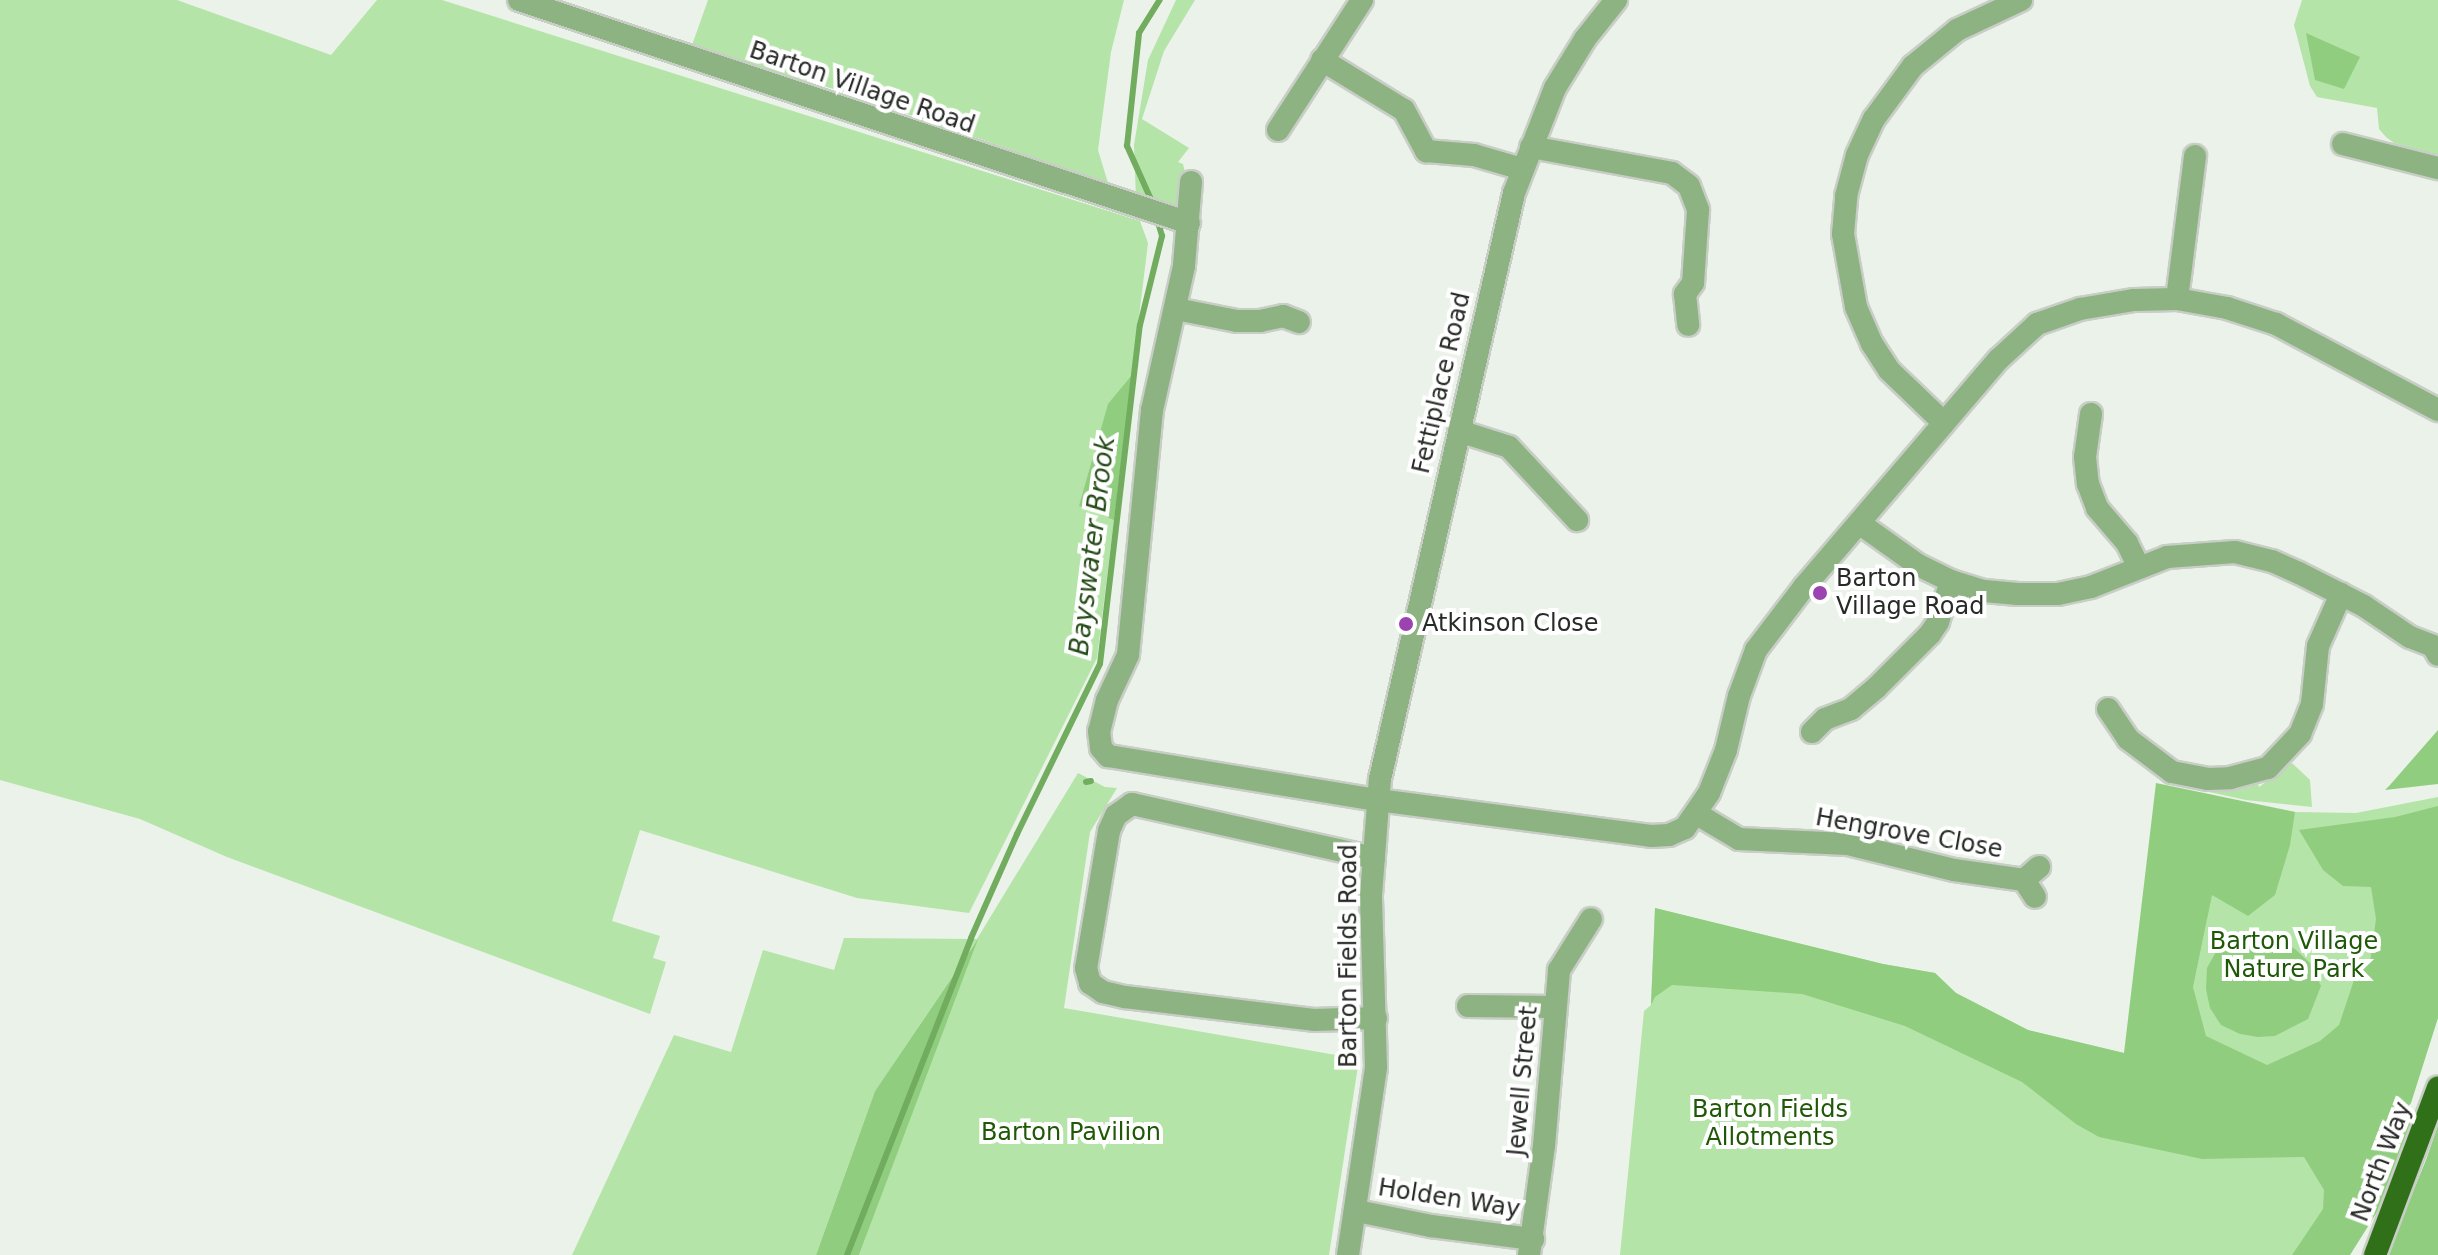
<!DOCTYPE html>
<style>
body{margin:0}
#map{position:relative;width:2438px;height:1255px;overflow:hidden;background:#ebf2e9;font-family:"DejaVu Sans",sans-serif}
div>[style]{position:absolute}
.green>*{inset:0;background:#b5e4a8}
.forest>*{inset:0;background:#90cd7f}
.stream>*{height:6px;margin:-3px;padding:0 3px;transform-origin:3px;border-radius:3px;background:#71ac5f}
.roads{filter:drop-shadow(2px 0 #c8cec6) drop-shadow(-2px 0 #c8cec6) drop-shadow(0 2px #c8cec6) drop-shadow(0 -2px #c8cec6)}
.minor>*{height:22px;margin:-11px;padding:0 11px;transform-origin:11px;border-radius:11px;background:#8cb381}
.tertiary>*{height:22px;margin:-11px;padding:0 11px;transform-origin:11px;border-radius:11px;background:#8cb381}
.trunk>*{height:22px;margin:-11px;padding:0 11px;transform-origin:11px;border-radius:11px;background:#307018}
.dots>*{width:22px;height:22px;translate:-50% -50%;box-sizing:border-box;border:4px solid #fff;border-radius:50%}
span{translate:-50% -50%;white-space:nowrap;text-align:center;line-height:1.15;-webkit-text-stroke:8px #fff;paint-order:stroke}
.street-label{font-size:24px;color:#272a27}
.poi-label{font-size:24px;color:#272a27}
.left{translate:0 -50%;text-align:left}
.park-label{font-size:24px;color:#1f5807}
.water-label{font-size:26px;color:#264d19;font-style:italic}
</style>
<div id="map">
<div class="green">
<i style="clip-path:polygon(0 0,177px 0,331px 55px,377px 0,442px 0,1140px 221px,1148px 243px,1097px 658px,969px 913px,857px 898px,640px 830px,612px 921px,660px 936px,653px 958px,666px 962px,650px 1014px,227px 857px,140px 819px,0 780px)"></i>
<i style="clip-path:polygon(708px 0,1124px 0,1111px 52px,1098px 150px,1108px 183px,834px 89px,691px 48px)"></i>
<i style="clip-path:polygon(1176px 0,1195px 0,1164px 51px,1142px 119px,1189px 148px,1178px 162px,1183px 164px,1185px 172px,1180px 210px,1136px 200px,1134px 145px,1148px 60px)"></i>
<i style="clip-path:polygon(2302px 0,2438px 0,2438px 155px,2394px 143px,2386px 137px,2379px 129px,2377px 108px,2317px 97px,2310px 86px,2294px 25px)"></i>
<i style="clip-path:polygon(2292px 763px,2310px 780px,2312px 807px,2246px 800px,2200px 790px,2201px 786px,2257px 781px,2259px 787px)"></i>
<i style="clip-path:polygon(1078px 773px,1105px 787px,1117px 788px,1090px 832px,1064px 1008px,1359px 1059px,1329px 1255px,859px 1255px,975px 943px,875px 1091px,816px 1255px,572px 1255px,674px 1035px,731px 1052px,763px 950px,834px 970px,844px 938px,977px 939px)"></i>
<i style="clip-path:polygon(2438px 797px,2438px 1017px,2345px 1255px,1620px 1255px,1644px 1011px,1651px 1005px,1655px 908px,1883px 964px,1935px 973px,1956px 993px,2028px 1030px,2124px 1053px,2252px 806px,2295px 812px,2356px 813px)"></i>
</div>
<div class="forest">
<i style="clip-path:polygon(2306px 33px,2360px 57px,2344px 89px,2315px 80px)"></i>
<i style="clip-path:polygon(1132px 375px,1114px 520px,1079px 506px,1108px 404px)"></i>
<i style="clip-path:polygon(2438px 730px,2438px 784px,2385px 790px,2390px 785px)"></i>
<i style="clip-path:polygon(2156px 783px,2295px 812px,2290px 845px,2275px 895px,2248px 916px,2212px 895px,2193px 987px,2206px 1036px,2267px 1065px,2320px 1041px,2339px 1025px,2354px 980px,2370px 962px,2376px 919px,2371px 887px,2343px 886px,2323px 870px,2299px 830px,2395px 817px,2438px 806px,2438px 1018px,2411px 1103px,2404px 1112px,2421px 1114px,2394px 1185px,2350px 1255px,2292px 1255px,2323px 1209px,2324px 1190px,2304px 1157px,2202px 1159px,2099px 1137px,2076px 1124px,2022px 1082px,1905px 1026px,1802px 994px,1672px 985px,1655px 997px,1651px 1005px,1655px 908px,1883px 964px,1935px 973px,1956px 993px,2028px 1030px,2124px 1053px)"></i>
<i style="clip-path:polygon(2242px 937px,2278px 940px,2295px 949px,2310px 963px,2321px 986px,2308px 1019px,2275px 1036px,2258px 1037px,2240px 1034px,2221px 1025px,2210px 1008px,2206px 989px,2207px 968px,2217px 950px)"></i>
<i style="clip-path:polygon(978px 939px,859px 1255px,816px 1255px,875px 1091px)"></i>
<i style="clip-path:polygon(2438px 1125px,2438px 1255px,2387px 1255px,2426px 1160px)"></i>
</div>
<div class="stream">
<i style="left:1153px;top:204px;width:64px;rotate:-114.1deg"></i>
<i style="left:1127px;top:146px;width:114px;rotate:-83.9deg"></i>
<i style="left:1139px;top:33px;width:39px;rotate:-58deg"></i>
<i style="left:1086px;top:782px;width:5px;rotate:-11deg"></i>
<i style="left:847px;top:1255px;width:340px;rotate:-68.6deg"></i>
<i style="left:971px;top:938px;width:114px;rotate:-66.1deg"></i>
<i style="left:1017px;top:834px;width:189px;rotate:-64deg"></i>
<i style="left:1100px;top:664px;width:341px;rotate:-83.3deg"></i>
<i style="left:1140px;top:325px;width:92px;rotate:-76.1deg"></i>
<i style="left:1162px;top:236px;width:19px;rotate:-106deg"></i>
</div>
<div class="roads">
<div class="minor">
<i style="left:519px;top:0;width:706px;rotate:18.41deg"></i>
<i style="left:1322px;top:60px;width:96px;rotate:31.4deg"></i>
<i style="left:1404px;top:110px;width:47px;rotate:61.8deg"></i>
<i style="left:1426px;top:151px;width:48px;rotate:4.8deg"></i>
<i style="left:1474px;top:155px;width:50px;rotate:16.3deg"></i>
<i style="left:1278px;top:130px;width:155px;rotate:-57.1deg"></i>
<i style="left:2343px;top:144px;width:98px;rotate:14.2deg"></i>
<i style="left:1531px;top:147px;width:143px;rotate:10.4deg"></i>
<i style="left:1672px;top:173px;width:21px;rotate:37deg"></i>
<i style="left:1689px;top:186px;width:26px;rotate:69deg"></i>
<i style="left:1698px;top:210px;width:73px;rotate:93.9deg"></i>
<i style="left:1693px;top:283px;width:14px;rotate:126deg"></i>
<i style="left:1685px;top:294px;width:31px;rotate:84deg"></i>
<i style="left:1191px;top:182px;width:84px;rotate:94.8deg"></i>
<i style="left:1184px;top:266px;width:148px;rotate:102.5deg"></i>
<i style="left:1152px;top:410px;width:246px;rotate:95.6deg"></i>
<i style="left:1128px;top:655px;width:50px;rotate:115deg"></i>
<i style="left:1107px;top:700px;width:32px;rotate:104deg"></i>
<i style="left:1099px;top:731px;width:17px;rotate:83deg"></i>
<i style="left:1101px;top:748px;width:11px;rotate:49deg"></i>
<i style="left:1108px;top:756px;width:274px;rotate:9.3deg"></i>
<i style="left:1378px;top:800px;width:275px;rotate:7.5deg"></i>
<i style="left:1651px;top:836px;width:18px;rotate:-3deg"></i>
<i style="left:1669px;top:835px;width:17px;rotate:-24deg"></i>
<i style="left:1685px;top:828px;width:42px;rotate:-55.6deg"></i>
<i style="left:1709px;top:793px;width:46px;rotate:-68.4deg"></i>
<i style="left:1726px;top:750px;width:56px;rotate:-76.5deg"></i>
<i style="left:1739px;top:696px;width:49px;rotate:-69.7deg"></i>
<i style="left:1756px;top:650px;width:79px;rotate:-52.7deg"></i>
<i style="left:1804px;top:587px;width:300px;rotate:-49.5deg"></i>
<i style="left:1999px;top:359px;width:52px;rotate:-42.6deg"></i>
<i style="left:2037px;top:324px;width:46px;rotate:-19.2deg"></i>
<i style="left:2080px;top:309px;width:55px;rotate:-9.5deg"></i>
<i style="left:2134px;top:300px;width:43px;rotate:-1.3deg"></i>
<i style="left:2177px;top:299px;width:51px;rotate:10.2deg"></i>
<i style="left:2227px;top:308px;width:52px;rotate:18.1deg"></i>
<i style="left:2276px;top:324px;width:183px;rotate:28deg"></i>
<i style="left:2177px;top:299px;width:144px;rotate:-82.8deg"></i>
<i style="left:1176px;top:309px;width:62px;rotate:11.1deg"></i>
<i style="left:1237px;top:321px;width:23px"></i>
<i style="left:1260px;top:321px;width:24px;rotate:-12deg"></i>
<i style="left:1283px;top:316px;width:17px;rotate:21deg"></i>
<i style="left:2091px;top:414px;width:43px;rotate:97.9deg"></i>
<i style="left:2085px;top:457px;width:27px;rotate:84deg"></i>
<i style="left:2088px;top:484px;width:26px;rotate:69deg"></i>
<i style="left:2097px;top:508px;width:46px;rotate:49.4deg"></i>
<i style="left:2127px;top:543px;width:25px;rotate:64deg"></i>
<i style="left:1944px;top:423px;width:76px;rotate:-136.1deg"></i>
<i style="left:1889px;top:370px;width:31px;rotate:-123deg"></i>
<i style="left:1872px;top:344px;width:40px;rotate:-113.4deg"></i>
<i style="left:1856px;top:307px;width:74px;rotate:-100.1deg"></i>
<i style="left:1843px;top:234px;width:38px;rotate:-85deg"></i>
<i style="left:1846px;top:196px;width:42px;rotate:-75deg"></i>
<i style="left:1857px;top:155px;width:40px;rotate:-65deg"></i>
<i style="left:1874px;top:119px;width:66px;rotate:-53.7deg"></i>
<i style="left:1913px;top:66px;width:57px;rotate:-39.3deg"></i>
<i style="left:1957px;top:30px;width:71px;rotate:-25.1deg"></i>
<i style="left:1459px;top:431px;width:52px;rotate:17.7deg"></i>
<i style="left:1509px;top:447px;width:100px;rotate:47deg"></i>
<i style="left:1859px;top:523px;width:72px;rotate:35.4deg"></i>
<i style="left:1918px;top:565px;width:37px;rotate:26deg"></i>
<i style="left:1951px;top:581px;width:34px;rotate:17deg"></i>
<i style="left:1984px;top:591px;width:34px;rotate:5deg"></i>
<i style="left:2018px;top:594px;width:40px"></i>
<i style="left:2058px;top:594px;width:34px;rotate:-12deg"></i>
<i style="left:2091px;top:587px;width:82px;rotate:-21.5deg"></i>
<i style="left:2167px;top:557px;width:68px;rotate:-4.2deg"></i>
<i style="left:2235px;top:552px;width:38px;rotate:14deg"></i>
<i style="left:2272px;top:561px;width:30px;rotate:24deg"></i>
<i style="left:2299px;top:573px;width:73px;rotate:26.9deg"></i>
<i style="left:2364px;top:606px;width:55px;rotate:34deg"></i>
<i style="left:2410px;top:637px;width:25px;rotate:21deg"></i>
<i style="left:2433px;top:646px;width:10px;rotate:61deg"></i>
<i style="left:2108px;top:709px;width:36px;rotate:56deg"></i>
<i style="left:2128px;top:739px;width:55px;rotate:36.9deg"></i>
<i style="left:2172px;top:772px;width:36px;rotate:11deg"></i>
<i style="left:2207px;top:779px;width:23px;rotate:-2deg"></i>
<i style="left:2230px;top:778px;width:39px;rotate:-15deg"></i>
<i style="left:2268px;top:768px;width:47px;rotate:-46.7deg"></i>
<i style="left:2300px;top:734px;width:32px;rotate:-68deg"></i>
<i style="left:2312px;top:704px;width:58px;rotate:-84.1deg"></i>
<i style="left:2318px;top:646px;width:57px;rotate:-66.1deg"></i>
<i style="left:1812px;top:732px;width:18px;rotate:-45deg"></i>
<i style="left:1825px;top:719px;width:28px;rotate:-21deg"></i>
<i style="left:1851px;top:709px;width:33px;rotate:-40deg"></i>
<i style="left:1876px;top:688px;width:76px;rotate:-45deg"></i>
<i style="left:1930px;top:634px;width:14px;rotate:-56deg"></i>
<i style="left:1938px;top:622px;width:43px;rotate:-72.4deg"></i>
<i style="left:1697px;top:814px;width:49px;rotate:30.8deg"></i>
<i style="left:1739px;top:839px;width:109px;rotate:2.6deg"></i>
<i style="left:1848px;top:844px;width:109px;rotate:13.8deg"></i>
<i style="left:1954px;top:870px;width:71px;rotate:8.1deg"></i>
<i style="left:2024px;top:880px;width:20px;rotate:-41deg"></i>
<i style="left:1374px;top:858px;width:248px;rotate:-167.4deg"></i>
<i style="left:1132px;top:804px;width:19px;rotate:145deg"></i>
<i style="left:1116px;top:815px;width:17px;rotate:114deg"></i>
<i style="left:1109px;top:831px;width:139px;rotate:99.5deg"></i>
<i style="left:1086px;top:968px;width:16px;rotate:75deg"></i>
<i style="left:1090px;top:983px;width:16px;rotate:35deg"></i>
<i style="left:1103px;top:992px;width:23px;rotate:13deg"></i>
<i style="left:1125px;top:997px;width:190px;rotate:6.9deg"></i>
<i style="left:1314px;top:1020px;width:62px;rotate:-1.8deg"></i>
<i style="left:2024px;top:880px;width:20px;rotate:57deg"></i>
<i style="left:1468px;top:1006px;width:86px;rotate:0.7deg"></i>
<i style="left:1357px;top:1211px;width:76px;rotate:11.5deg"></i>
<i style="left:1431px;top:1226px;width:103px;rotate:7.3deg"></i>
<i style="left:1529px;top:1255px;width:110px;rotate:-82.2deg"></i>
<i style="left:1544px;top:1146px;width:177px;rotate:-85.1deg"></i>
<i style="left:1559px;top:970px;width:60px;rotate:-57.9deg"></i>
</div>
<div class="tertiary">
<i style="left:1348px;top:1255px;width:190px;rotate:-81.5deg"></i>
<i style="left:1376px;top:1067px;width:172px;rotate:-91.7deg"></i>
<i style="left:1371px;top:895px;width:116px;rotate:-85.6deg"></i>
<i style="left:1380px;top:779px;width:601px;rotate:-77.12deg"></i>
<i style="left:1514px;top:193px;width:113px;rotate:-68.7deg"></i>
<i style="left:1555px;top:88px;width:57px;rotate:-58.5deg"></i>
<i style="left:1585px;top:39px;width:50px;rotate:-51.5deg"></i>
</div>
<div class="trunk">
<i style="left:2375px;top:1255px;width:179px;rotate:-69.4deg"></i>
</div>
</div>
<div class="dots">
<i style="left:1820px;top:593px;background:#9b44b1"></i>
<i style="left:1406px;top:624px;background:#9b44b1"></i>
</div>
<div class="street-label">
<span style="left:862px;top:88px;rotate:19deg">Barton Village Road</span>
<span style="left:1442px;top:383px;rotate:-77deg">Fettiplace Road</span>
<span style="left:1909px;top:834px;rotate:10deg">Hengrove Close</span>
<span style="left:1349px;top:956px;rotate:-90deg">Barton Fields Road</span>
<span style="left:1523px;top:1081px;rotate:-85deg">Jewell Street</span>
<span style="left:2382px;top:1162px;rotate:-69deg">North Way</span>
<span style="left:1449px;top:1199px;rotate:9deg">Holden Way</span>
</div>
<div class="poi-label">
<span class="left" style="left:1836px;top:593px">Barton<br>Village Road</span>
<span class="left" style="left:1422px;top:624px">Atkinson Close</span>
</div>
<div class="park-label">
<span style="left:2294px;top:956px">Barton Village<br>Nature Park</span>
<span style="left:1770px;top:1124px">Barton Fields<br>Allotments</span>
<span style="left:1071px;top:1133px">Barton Pavilion</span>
</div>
<div class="water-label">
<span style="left:1093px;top:546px;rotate:-83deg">Bayswater Brook</span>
</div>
</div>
